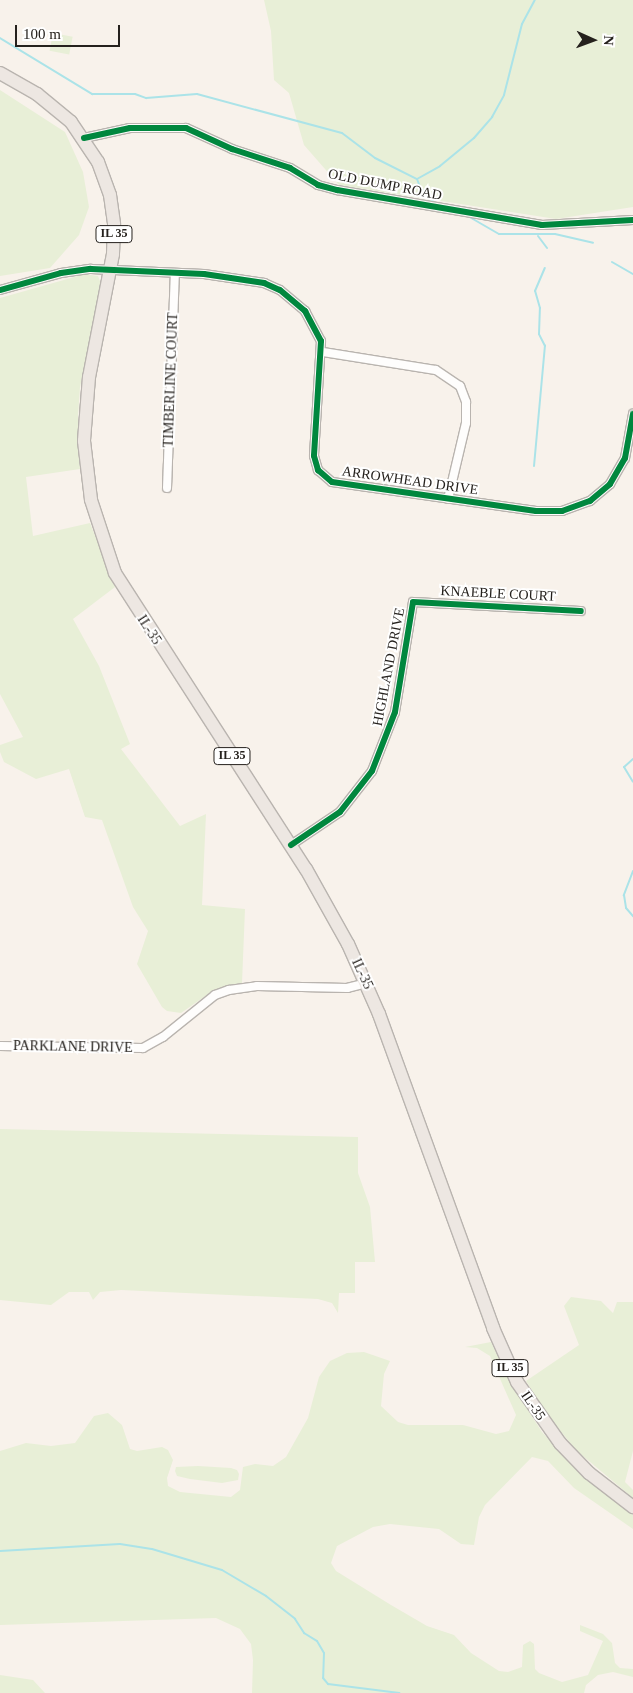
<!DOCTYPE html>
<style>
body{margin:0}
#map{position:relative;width:633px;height:1693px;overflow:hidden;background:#f8f2eb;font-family:"Times New Roman",serif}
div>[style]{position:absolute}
.green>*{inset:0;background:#e8efd7;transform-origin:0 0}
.stream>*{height:2px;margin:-1px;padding:0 1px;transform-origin:1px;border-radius:1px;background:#abe3e8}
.roads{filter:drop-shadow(1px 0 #b9b4af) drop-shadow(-1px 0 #b9b4af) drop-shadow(0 1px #b9b4af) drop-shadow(0 -1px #b9b4af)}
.street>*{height:8px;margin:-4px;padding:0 4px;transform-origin:4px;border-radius:4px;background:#fefdfc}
.primary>*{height:12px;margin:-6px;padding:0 6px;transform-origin:6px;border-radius:6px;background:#ede7e2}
.cycleway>*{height:6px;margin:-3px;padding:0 3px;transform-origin:3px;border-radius:3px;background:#00873e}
span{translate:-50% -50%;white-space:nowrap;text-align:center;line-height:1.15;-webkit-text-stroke:4px #fff;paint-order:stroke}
.shield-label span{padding:1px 4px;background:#fff;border:1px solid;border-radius:4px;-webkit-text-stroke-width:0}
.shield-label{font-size:12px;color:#25211d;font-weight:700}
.street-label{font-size:14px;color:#25211d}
.north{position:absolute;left:568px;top:15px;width:50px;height:50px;-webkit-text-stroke:4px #fff;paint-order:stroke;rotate:92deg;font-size:14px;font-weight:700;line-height:20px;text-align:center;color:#25211d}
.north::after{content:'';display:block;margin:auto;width:18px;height:22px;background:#25211d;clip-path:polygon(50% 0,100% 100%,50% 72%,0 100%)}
.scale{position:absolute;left:15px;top:25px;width:105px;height:22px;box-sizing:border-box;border:2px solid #25211d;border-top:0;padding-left:6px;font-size:15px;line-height:18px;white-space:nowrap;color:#25211d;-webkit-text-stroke:4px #fff;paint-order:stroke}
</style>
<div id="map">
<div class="green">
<i style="clip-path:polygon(264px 0,633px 0,633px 207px,556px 219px,339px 185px,304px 145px,289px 93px,274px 80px,271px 31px)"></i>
<i style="left:53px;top:33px;width:20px;height:18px;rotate:11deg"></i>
<i style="clip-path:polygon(0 90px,65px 132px,83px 172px,89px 207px,79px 235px,50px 268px,0 276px)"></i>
<i style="clip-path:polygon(85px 274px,98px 276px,101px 284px,80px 387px,78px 416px,80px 469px,26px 477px,33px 536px,90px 523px,115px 587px,73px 619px,99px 666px,130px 744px,121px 749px,180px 826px,206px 814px,202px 905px,245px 909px,242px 983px,214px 990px,181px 1013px,167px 1011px,162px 1007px,137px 964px,148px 931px,133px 907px,102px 820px,85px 817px,69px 769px,36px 779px,4px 762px,0 752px,0 745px,23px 737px,0 694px,0 298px)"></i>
<i style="clip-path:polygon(0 1129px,358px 1137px,358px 1173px,370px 1207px,375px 1262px,355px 1262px,355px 1293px,339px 1293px,338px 1313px,332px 1303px,318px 1299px,121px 1290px,100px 1292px,93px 1300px,89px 1292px,69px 1292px,51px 1305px,0 1300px)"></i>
<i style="clip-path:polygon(571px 1297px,601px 1301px,613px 1313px,617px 1302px,633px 1302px,633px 1451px,625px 1482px,633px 1490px,633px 1498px,577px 1451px,548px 1416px,526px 1381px,579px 1345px,564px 1306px)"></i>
<i style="clip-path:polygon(491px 1342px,511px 1384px,542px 1432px,582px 1476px,633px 1515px,633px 1529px,574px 1488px,548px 1461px,532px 1457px,485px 1505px,479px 1517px,474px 1545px,461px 1544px,439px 1529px,390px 1524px,373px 1527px,337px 1546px,331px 1563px,336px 1571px,391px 1605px,427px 1626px,454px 1635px,471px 1653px,499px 1671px,508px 1672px,522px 1667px,523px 1645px,530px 1641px,534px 1644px,535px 1669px,539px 1673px,562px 1682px,588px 1675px,603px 1641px,580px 1631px,580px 1625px,603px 1634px,612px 1643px,615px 1663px,620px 1668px,633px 1669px,633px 1677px,613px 1672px,598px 1675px,586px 1685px,584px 1693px,252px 1693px,253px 1660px,251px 1644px,240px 1629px,216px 1618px,0 1625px,0 1451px,26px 1443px,51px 1446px,75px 1443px,94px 1416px,108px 1413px,122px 1425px,130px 1449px,137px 1451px,162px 1447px,168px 1450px,173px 1460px,167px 1478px,168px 1486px,180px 1492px,231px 1497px,240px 1490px,243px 1467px,255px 1464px,273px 1466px,286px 1457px,308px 1418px,319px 1377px,330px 1361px,347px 1353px,364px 1352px,390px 1361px,384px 1374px,381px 1406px,398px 1422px,408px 1425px,463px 1425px,496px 1434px,509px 1431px,516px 1415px,490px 1356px,477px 1348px,465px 1347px)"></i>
<i style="clip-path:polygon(198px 1466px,231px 1468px,237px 1470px,239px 1474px,238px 1480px,222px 1483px,190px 1479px,177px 1476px,175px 1471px,176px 1467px)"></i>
<i style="clip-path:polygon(0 1675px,33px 1680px,45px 1693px,0 1693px)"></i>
</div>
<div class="stream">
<i style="left:0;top:38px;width:108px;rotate:31.3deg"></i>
<i style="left:92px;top:94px;width:43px"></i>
<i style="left:135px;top:94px;width:12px;rotate:20deg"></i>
<i style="left:146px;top:98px;width:51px;rotate:-4.5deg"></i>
<i style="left:197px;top:94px;width:150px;rotate:15.1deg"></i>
<i style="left:342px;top:133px;width:41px;rotate:37.1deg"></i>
<i style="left:375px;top:158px;width:47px;rotate:26.6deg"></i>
<i style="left:417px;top:179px;width:9px;rotate:69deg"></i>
<i style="left:420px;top:187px;width:23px;rotate:47deg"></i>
<i style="left:417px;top:179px;width:26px;rotate:-29deg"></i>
<i style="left:440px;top:166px;width:44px;rotate:-39.5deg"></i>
<i style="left:474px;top:138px;width:28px;rotate:-49deg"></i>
<i style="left:492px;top:117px;width:25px;rotate:-61deg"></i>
<i style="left:504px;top:95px;width:73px;rotate:-75.8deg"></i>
<i style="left:522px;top:24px;width:27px;rotate:-62deg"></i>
<i style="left:466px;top:215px;width:38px;rotate:30deg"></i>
<i style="left:499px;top:234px;width:56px"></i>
<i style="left:555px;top:234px;width:39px;rotate:13deg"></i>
<i style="left:538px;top:236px;width:15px;rotate:53deg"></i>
<i style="left:612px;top:262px;width:24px;rotate:30deg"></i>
<i style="left:534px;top:466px;width:121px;rotate:-84.8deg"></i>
<i style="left:545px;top:346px;width:13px;rotate:-117deg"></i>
<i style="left:539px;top:334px;width:26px;rotate:-88deg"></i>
<i style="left:540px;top:308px;width:18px;rotate:-106deg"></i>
<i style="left:535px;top:291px;width:25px;rotate:-67deg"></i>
<i style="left:633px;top:759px;width:12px;rotate:138deg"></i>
<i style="left:624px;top:767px;width:17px;rotate:59deg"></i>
<i style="left:633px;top:871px;width:26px;rotate:111deg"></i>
<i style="left:624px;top:895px;width:13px;rotate:81deg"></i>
<i style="left:626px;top:908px;width:11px;rotate:49deg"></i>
<i style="left:0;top:1551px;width:120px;rotate:-3.3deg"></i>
<i style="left:120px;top:1544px;width:32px;rotate:9deg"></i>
<i style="left:152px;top:1549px;width:73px;rotate:16.7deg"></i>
<i style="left:222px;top:1570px;width:51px;rotate:30.6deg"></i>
<i style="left:266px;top:1596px;width:37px;rotate:38deg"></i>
<i style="left:295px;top:1619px;width:17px;rotate:57deg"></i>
<i style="left:304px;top:1633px;width:15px;rotate:32deg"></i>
<i style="left:317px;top:1641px;width:14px;rotate:60deg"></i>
<i style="left:324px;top:1653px;width:25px;rotate:92deg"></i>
<i style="left:323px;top:1678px;width:8px;rotate:50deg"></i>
<i style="left:328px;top:1684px;width:72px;rotate:7.2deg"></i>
</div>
<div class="roads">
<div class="street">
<i style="left:84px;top:138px;width:47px;rotate:-12.3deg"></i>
<i style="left:130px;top:128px;width:56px"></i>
<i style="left:186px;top:128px;width:51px;rotate:24.5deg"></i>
<i style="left:232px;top:149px;width:61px;rotate:18.1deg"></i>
<i style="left:290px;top:168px;width:33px;rotate:31deg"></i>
<i style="left:318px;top:185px;width:20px;rotate:15deg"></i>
<i style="left:337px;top:190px;width:208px;rotate:9.7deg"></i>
<i style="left:542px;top:225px;width:91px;rotate:-3.1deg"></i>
<i style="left:0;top:290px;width:63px;rotate:-15.6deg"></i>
<i style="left:61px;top:273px;width:30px;rotate:-8deg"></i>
<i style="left:91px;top:269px;width:113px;rotate:2.5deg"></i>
<i style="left:204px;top:274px;width:61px;rotate:8.5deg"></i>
<i style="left:264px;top:283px;width:17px;rotate:24deg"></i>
<i style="left:280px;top:290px;width:33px;rotate:40deg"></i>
<i style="left:305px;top:311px;width:34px;rotate:62deg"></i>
<i style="left:321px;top:341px;width:115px;rotate:93.5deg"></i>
<i style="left:314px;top:456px;width:15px;rotate:74deg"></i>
<i style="left:318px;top:470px;width:18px;rotate:41deg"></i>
<i style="left:332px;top:482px;width:206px;rotate:8.1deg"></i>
<i style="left:536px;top:511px;width:26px"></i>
<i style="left:562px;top:511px;width:30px;rotate:-20deg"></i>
<i style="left:590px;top:501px;width:26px;rotate:-40deg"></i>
<i style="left:610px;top:484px;width:30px;rotate:-60deg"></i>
<i style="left:625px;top:458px;width:45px;rotate:-79.7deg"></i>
<i style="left:323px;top:352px;width:114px;rotate:9.1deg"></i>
<i style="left:436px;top:370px;width:29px;rotate:34deg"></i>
<i style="left:460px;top:386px;width:17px;rotate:69deg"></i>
<i style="left:466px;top:402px;width:21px;rotate:90deg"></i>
<i style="left:466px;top:423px;width:78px;rotate:103.3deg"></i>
<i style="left:167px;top:488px;width:215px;rotate:-87.9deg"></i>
<i style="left:291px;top:845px;width:59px;rotate:-34deg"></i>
<i style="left:340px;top:812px;width:52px;rotate:-52deg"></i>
<i style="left:372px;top:771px;width:63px;rotate:-68.7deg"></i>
<i style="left:395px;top:712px;width:111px;rotate:-80.7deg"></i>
<i style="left:413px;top:602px;width:168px;rotate:3.1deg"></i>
<i style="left:0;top:1046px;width:143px;rotate:0.8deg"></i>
<i style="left:143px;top:1048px;width:23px;rotate:-29deg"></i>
<i style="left:163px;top:1037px;width:67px;rotate:-38.9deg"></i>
<i style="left:215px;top:995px;width:15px;rotate:-20deg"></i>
<i style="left:229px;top:990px;width:28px;rotate:-8deg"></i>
<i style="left:257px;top:986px;width:90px;rotate:1.3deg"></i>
<i style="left:347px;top:988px;width:21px;rotate:-14deg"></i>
</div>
<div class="primary">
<i style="left:0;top:73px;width:43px;rotate:29.6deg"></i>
<i style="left:37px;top:94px;width:44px;rotate:39.5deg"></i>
<i style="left:71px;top:122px;width:48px;rotate:56deg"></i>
<i style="left:98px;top:162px;width:35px;rotate:70deg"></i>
<i style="left:110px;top:195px;width:30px;rotate:82deg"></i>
<i style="left:114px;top:225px;width:29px;rotate:92deg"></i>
<i style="left:113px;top:254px;width:125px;rotate:101deg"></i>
<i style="left:89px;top:377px;width:64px;rotate:94.5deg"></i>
<i style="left:84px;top:441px;width:59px;rotate:83.2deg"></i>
<i style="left:91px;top:500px;width:77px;rotate:71.8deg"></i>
<i style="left:115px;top:573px;width:352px;rotate:57.2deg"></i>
<i style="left:306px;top:869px;width:86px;rotate:60.8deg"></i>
<i style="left:348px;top:944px;width:77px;rotate:66.1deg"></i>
<i style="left:379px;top:1014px;width:334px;rotate:70deg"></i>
<i style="left:493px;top:1328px;width:59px;rotate:66deg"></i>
<i style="left:517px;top:1382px;width:75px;rotate:54.8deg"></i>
<i style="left:560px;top:1443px;width:42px;rotate:46deg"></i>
<i style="left:589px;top:1473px;width:56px;rotate:37.7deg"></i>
</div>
</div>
<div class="cycleway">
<i style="left:84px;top:138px;width:47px;rotate:-12.3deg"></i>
<i style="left:130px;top:128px;width:56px"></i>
<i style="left:186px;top:128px;width:51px;rotate:24.5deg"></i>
<i style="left:232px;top:149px;width:61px;rotate:18.1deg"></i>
<i style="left:290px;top:168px;width:33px;rotate:31deg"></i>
<i style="left:318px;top:185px;width:20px;rotate:15deg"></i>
<i style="left:337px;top:190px;width:208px;rotate:9.7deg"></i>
<i style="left:542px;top:225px;width:91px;rotate:-3.1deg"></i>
<i style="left:0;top:290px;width:63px;rotate:-15.6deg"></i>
<i style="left:61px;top:273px;width:30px;rotate:-8deg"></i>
<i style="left:91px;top:269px;width:113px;rotate:2.5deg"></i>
<i style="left:204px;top:274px;width:61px;rotate:8.5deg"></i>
<i style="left:264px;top:283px;width:17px;rotate:24deg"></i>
<i style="left:280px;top:290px;width:33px;rotate:40deg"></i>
<i style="left:305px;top:311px;width:34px;rotate:62deg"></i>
<i style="left:321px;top:341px;width:115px;rotate:93.5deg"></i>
<i style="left:314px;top:456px;width:15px;rotate:74deg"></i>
<i style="left:318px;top:470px;width:18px;rotate:41deg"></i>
<i style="left:332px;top:482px;width:206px;rotate:8.1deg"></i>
<i style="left:536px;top:511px;width:26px"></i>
<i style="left:562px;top:511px;width:30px;rotate:-20deg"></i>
<i style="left:590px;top:501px;width:26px;rotate:-40deg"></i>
<i style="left:610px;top:484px;width:30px;rotate:-60deg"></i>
<i style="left:625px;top:458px;width:45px;rotate:-79.7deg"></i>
<i style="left:291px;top:845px;width:59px;rotate:-34deg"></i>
<i style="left:340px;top:812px;width:52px;rotate:-52deg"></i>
<i style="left:372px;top:771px;width:63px;rotate:-68.7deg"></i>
<i style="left:395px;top:712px;width:111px;rotate:-80.7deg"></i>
<i style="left:413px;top:602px;width:168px;rotate:3.1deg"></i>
</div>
<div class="shield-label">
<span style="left:114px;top:234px">IL 35</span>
<span style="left:232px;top:756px">IL 35</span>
<span style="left:510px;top:1368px">IL 35</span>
</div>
<div class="street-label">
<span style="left:385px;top:185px;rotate:11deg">OLD DUMP ROAD</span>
<span style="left:171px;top:380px;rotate:-88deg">TIMBERLINE COURT</span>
<span style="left:410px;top:481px;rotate:8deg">ARROWHEAD DRIVE</span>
<span style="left:498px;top:594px;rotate:3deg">KNAEBLE COURT</span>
<span style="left:149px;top:630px;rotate:57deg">IL-35</span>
<span style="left:389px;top:667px;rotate:-79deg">HIGHLAND DRIVE</span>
<span style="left:362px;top:974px;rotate:65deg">IL-35</span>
<span style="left:73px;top:1047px;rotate:1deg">PARKLANE DRIVE</span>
<span style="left:533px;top:1406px;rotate:56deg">IL-35</span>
</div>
<div class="north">N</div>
<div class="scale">100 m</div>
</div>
